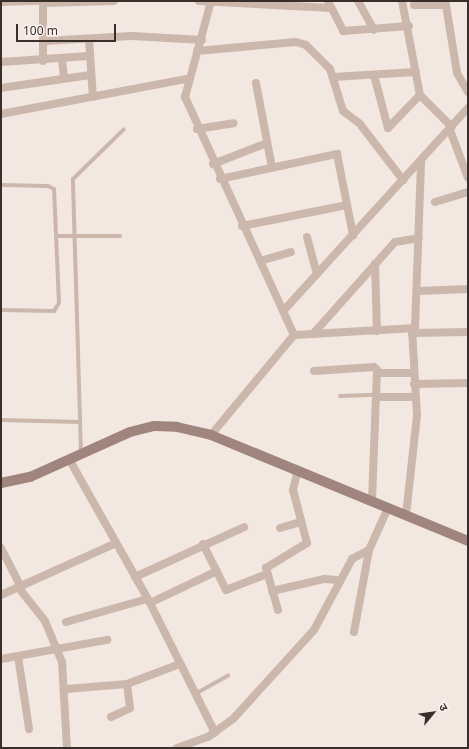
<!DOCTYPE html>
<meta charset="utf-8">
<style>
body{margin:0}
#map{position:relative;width:469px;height:749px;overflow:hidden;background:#f3e8e1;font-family:"Noto Sans","Noto Sans Devanagari",sans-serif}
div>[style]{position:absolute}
.lane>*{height:4px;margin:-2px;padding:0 2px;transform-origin:2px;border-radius:2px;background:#ccb7ad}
.street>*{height:8px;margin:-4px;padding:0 4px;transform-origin:4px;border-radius:4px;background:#ccb7ad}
.secondary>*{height:10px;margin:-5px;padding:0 5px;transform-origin:5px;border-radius:5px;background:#a0857e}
span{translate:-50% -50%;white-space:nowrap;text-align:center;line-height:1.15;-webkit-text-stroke:4px #fbf3ee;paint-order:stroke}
.frame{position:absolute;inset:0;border:2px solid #3a2e2b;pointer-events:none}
.north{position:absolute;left:413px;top:693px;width:40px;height:40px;-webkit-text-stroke:3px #fbf3ee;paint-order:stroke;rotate:61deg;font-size:11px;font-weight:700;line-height:16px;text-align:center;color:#3a2e2b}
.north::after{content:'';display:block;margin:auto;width:14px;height:18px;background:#3a2e2b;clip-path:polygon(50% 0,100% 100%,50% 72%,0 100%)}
.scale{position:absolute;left:16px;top:24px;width:100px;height:18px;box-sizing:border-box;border:2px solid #3a2e2b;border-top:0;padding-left:5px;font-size:12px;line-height:14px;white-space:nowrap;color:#3a2e2b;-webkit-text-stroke:3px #fbf3ee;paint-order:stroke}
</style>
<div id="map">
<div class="lane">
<i style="left:1px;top:185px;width:47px;rotate:1.2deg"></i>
<i style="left:48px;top:186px;width:7px;rotate:27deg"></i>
<i style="left:54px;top:189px;width:114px;rotate:87.5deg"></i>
<i style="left:59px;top:303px;width:9px;rotate:122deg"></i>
<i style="left:54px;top:311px;width:53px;rotate:-178.9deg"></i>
<i style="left:56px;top:236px;width:64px"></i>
<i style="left:340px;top:396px;width:36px;rotate:-2deg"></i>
<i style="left:1px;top:420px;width:79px;rotate:1.5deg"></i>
<i style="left:81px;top:453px;width:274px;rotate:-91.7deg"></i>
<i style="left:73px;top:179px;width:71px;rotate:-44.4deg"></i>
<i style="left:195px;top:694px;width:38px;rotate:-29deg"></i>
</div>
<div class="street">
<i style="left:199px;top:1px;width:132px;rotate:3deg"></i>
<i style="left:328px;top:1px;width:34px;rotate:63deg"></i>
<i style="left:343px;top:31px;width:66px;rotate:-4.3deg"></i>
<i style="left:358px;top:1px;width:33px;rotate:61deg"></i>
<i style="left:402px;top:1px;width:96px;rotate:79.2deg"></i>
<i style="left:420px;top:95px;width:45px;rotate:45deg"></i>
<i style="left:1px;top:2px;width:38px;rotate:-2deg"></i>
<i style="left:43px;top:3px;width:71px;rotate:-1.6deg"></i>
<i style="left:414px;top:5px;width:32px"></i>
<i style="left:446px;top:5px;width:69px;rotate:80.8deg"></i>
<i style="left:457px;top:73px;width:22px;rotate:60deg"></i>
<i style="left:89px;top:39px;width:58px;rotate:86.1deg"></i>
<i style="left:44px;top:41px;width:88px;rotate:-3.3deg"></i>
<i style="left:132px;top:36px;width:70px;rotate:3.3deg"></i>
<i style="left:197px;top:51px;width:99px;rotate:-5.2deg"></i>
<i style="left:296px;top:42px;width:10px;rotate:17deg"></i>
<i style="left:306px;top:45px;width:34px;rotate:45deg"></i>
<i style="left:330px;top:69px;width:44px;rotate:72.8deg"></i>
<i style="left:343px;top:111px;width:21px;rotate:37deg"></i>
<i style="left:360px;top:124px;width:71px;rotate:52.5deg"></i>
<i style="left:62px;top:59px;width:19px;rotate:84deg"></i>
<i style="left:43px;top:61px;width:60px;rotate:-90deg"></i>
<i style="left:1px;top:62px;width:88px;rotate:-3.9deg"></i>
<i style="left:374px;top:75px;width:55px;rotate:75.2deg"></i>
<i style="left:388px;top:128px;width:46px;rotate:-45.9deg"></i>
<i style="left:333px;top:77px;width:83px;rotate:-3.4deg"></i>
<i style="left:256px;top:83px;width:86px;rotate:79.3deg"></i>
<i style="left:1px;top:88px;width:90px;rotate:-8.3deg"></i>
<i style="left:1px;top:114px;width:189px;rotate:-10.7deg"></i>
<i style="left:197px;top:129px;width:37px;rotate:-9deg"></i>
<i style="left:450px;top:130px;width:51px;rotate:69.4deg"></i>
<i style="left:213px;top:164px;width:58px;rotate:-21.3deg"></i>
<i style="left:220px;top:179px;width:120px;rotate:-12.1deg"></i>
<i style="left:337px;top:154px;width:83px;rotate:78.8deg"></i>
<i style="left:435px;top:202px;width:34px;rotate:-17deg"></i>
<i style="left:242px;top:226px;width:107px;rotate:-11.3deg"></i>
<i style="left:307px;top:237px;width:38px;rotate:75deg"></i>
<i style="left:260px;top:261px;width:32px;rotate:-16deg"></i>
<i style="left:375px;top:264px;width:67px;rotate:88.3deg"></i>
<i style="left:417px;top:291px;width:51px;rotate:-2.2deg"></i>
<i style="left:285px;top:309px;width:272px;rotate:-47.7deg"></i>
<i style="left:412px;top:333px;width:56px;rotate:-1deg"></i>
<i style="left:313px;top:334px;width:123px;rotate:-48.3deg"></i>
<i style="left:395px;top:242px;width:24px;rotate:-9deg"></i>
<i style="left:294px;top:335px;width:121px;rotate:-3.3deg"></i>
<i style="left:415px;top:328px;width:166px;rotate:-87.9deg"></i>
<i style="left:314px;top:371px;width:60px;rotate:-3.8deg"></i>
<i style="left:374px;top:367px;width:4px;rotate:45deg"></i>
<i style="left:377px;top:370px;width:131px;rotate:92.2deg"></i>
<i style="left:378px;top:373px;width:36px"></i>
<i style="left:414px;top:384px;width:54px;rotate:-1.1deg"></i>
<i style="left:377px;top:397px;width:38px"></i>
<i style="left:211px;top:435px;width:130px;rotate:-50.3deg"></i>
<i style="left:294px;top:335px;width:262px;rotate:-114.6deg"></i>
<i style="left:185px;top:97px;width:99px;rotate:-74.8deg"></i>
<i style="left:69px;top:459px;width:165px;rotate:60.6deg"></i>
<i style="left:150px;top:603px;width:145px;rotate:63.4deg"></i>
<i style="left:406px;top:515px;width:101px;rotate:-83.7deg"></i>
<i style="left:417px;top:415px;width:86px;rotate:-93.3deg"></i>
<i style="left:280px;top:528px;width:22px;rotate:-16deg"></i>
<i style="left:203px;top:544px;width:51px;rotate:63.4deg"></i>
<i style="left:226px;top:590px;width:44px;rotate:-21.3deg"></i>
<i style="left:1px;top:548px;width:44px;rotate:62.9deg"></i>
<i style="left:135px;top:577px;width:120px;rotate:-24.6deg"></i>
<i style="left:18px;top:587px;width:43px;rotate:51.5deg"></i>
<i style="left:45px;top:621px;width:44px;rotate:67.5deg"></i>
<i style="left:62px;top:662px;width:86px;rotate:86.7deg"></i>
<i style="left:272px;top:591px;width:53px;rotate:-13deg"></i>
<i style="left:324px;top:579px;width:16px;rotate:4deg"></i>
<i style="left:1px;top:595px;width:126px;rotate:-24.3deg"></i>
<i style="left:150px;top:603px;width:74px;rotate:-25.5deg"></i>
<i style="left:278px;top:610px;width:44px;rotate:-105.9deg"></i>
<i style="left:266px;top:568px;width:48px;rotate:-31.4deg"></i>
<i style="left:307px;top:543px;width:55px;rotate:-104.8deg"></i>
<i style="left:293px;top:490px;width:21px;rotate:-76deg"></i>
<i style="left:66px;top:622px;width:84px;rotate:-15.9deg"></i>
<i style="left:354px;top:632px;width:83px;rotate:-79.6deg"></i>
<i style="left:369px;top:550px;width:46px;rotate:-65.7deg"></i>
<i style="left:18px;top:656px;width:74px;rotate:81.4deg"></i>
<i style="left:1px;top:659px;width:108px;rotate:-10.2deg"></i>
<i style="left:66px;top:689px;width:61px;rotate:-4.7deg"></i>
<i style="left:127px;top:684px;width:57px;rotate:-20.7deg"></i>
<i style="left:111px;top:717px;width:21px;rotate:-25deg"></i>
<i style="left:130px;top:708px;width:24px;rotate:-97deg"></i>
<i style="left:177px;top:748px;width:33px;rotate:-20deg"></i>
<i style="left:208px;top:737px;width:31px;rotate:-36deg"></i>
<i style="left:233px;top:719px;width:120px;rotate:-47.7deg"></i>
<i style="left:314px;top:630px;width:81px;rotate:-61.8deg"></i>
<i style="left:352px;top:559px;width:19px;rotate:-28deg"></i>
</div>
<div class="secondary">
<i style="left:1px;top:483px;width:30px;rotate:-12deg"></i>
<i style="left:30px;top:477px;width:110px;rotate:-24.2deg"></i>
<i style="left:130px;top:432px;width:25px;rotate:-14deg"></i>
<i style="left:154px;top:426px;width:23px;rotate:2deg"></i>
<i style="left:177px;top:427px;width:35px;rotate:13deg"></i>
<i style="left:211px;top:435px;width:278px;rotate:22.4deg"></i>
</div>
<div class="frame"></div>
<div class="north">उ</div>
<div class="scale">100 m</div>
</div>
